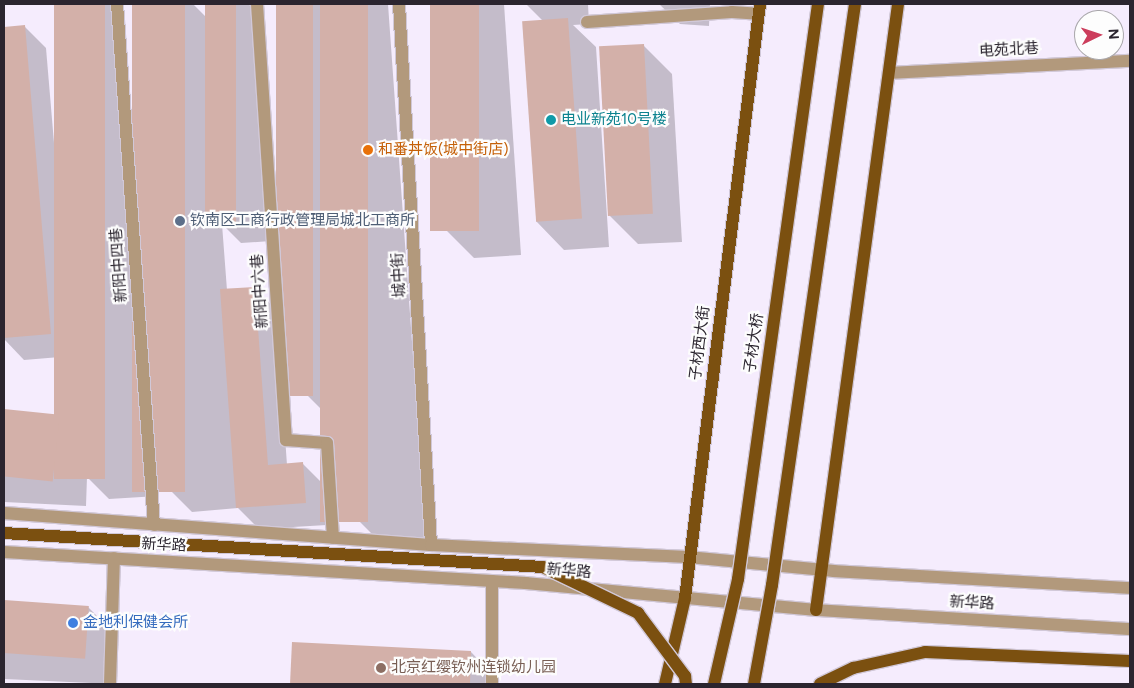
<!DOCTYPE html>
<meta charset="utf-8">
<style>
body{margin:0}
#map{position:relative;width:1134px;height:688px;overflow:hidden;background:#f5ecfd;font-family:Figtree,"Noto Sans SC",sans-serif}
div>[style]{position:absolute}
.shadow>*{inset:0;background:#0003}
.building>*{inset:0;background:#d3b0a9;transform-origin:0 0}
.roads{filter:drop-shadow(1px 0 #d1c8d8) drop-shadow(-1px 0 #d1c8d8) drop-shadow(0 1px #d1c8d8) drop-shadow(0 -1px #d1c8d8)}
.minor>*{height:12px;margin:-6px;padding:0 6px;transform-origin:6px;border-radius:6px;background:#b2997c}
.major>*{height:12px;margin:-6px;padding:0 6px;transform-origin:6px;border-radius:6px;background:#7b5010}
.bridges{filter:drop-shadow(1px 0 #d1c8d8) drop-shadow(-1px 0 #d1c8d8) drop-shadow(0 1px #d1c8d8) drop-shadow(0 -1px #d1c8d8)}
.major-bridge>*{height:12px;margin:-6px;padding:0 6px;transform-origin:6px;border-radius:6px;background:#7b5010}
.dots>*{width:14px;height:14px;translate:-50% -50%;box-sizing:border-box;border:2px solid #fdfdfd;border-radius:50%}
span{translate:-50% -50%;white-space:nowrap;text-align:center;line-height:1.15;-webkit-text-stroke:4.5px #fdfdfd;paint-order:stroke}
.street-label{font-size:15px;color:#2b252f}
.culture-label{font-size:15px;color:#0d838f}
.left{translate:0 -50%;text-align:left}
.food-label{font-size:15px;color:#c56008}
.service-label{font-size:15px;color:#4e5e75}
.shop-label{font-size:15px;color:#366cbe}
.education-label{font-size:15px;color:#785e54}
.frame{position:absolute;inset:0;border:5px solid #2b252f;pointer-events:none}
.north{position:absolute;left:1074px;top:10px;width:50px;height:50px;box-sizing:border-box;background:#fdfdfd;border:1px solid #a9a7ab;border-radius:50%;rotate:86deg;font-size:14px;font-weight:700;line-height:20px;text-align:center;color:#2b252f}
.north::after{content:'';display:block;margin:auto;width:18px;height:22px;background:#cc3d5c;clip-path:polygon(50% 0,100% 100%,50% 72%,0 100%)}
</style>
<div id="map">
<div class="shadow">
<i style="clip-path:polygon(55px 4px,110px 4px,125px 19px,158px 496px,109px 499px,87px 477px,86px 506px,4px 502px,4px 411px,60px 416px,85px 441px)"></i>
<i style="clip-path:polygon(133px 4px,193px 4px,207px 18px,206px 4px,248px 4px,252px 7px,271px 241px,241px 243px,222px 224px,227px 290px,254px 288px,276px 309px,287px 465px,302px 463px,324px 485px,327px 525px,259px 529px,238px 508px,192px 512px,171px 491px)"></i>
<i style="clip-path:polygon(277px 4px,388px 4px,426px 539px,380px 542px,359px 521px,351px 414px,328px 416px,306px 394px)"></i>
<i style="clip-path:polygon(431px 4px,504px 4px,521px 255px,474px 258px,446px 230px)"></i>
<i style="clip-path:polygon(526px 4px,588px 4px,589px 24px,573px 25px,596px 47px,609px 247px,564px 250px,536px 221px,543px 21px)"></i>
<i style="clip-path:polygon(659px 4px,710px 4px,709px 26px,680px 24px)"></i>
<i style="clip-path:polygon(25px 27px,46px 48px,72px 356px,24px 360px,4px 339px,4px 29px)"></i>
<i style="clip-path:polygon(644px 46px,672px 74px,682px 242px,638px 244px,610px 216px)"></i>
<i style="clip-path:polygon(4px 602px,88px 607px,116px 635px,113px 684px,4px 679px)"></i>
<i style="clip-path:polygon(293px 644px,471px 652px,492px 674px,492px 684px,291px 684px)"></i>
</div>
<div class="building">
<i style="left:54px;top:4px;width:51px;height:475px"></i>
<i style="left:132px;top:4px;width:53px;height:488px"></i>
<i style="left:205px;top:4px;width:31px;height:224px"></i>
<i style="left:276px;top:4px;width:37px;height:392px"></i>
<i style="left:320px;top:4px;width:48px;height:518px"></i>
<i style="left:430px;top:4px;width:49px;height:227px"></i>
<i style="left:568px;top:18px;width:201px;height:46px;rotate:86deg"></i>
<i style="clip-path:polygon(25px 25px,51px 334px,4px 338px,4px 27px)"></i>
<i style="left:644px;top:44px;width:170px;height:45px;rotate:87deg"></i>
<i style="clip-path:polygon(255px 287px,268px 465px,303px 462px,306px 503px,236px 508px,220px 289px)"></i>
<i style="left:4px;top:409px;width:56px;height:67px;rotate:6deg"></i>
<i style="left:4px;top:600px;width:85px;height:53px;rotate:4deg"></i>
<i style="clip-path:polygon(292px 642px,471px 651px,470px 684px,290px 684px)"></i>
</div>
<div class="roads">
<div class="minor">
<i style="left:117px;top:4px;width:522px;rotate:85.94deg"></i>
<i style="left:257px;top:4px;width:437px;rotate:86.2deg"></i>
<i style="left:286px;top:440px;width:41px;rotate:4.2deg"></i>
<i style="left:327px;top:443px;width:95px;rotate:86.4deg"></i>
<i style="left:399px;top:4px;width:542px;rotate:86.61deg"></i>
<i style="left:587px;top:22px;width:145px;rotate:-3.9deg"></i>
<i style="left:732px;top:12px;width:26px;rotate:4deg"></i>
<i style="left:889px;top:73px;width:241px;rotate:-2.9deg"></i>
<i style="left:4px;top:513px;width:428px;rotate:4.3deg"></i>
<i style="left:431px;top:545px;width:257px;rotate:2.7deg"></i>
<i style="left:688px;top:557px;width:147px;rotate:5.5deg"></i>
<i style="left:834px;top:571px;width:296px;rotate:3.3deg"></i>
<i style="left:4px;top:552px;width:523px;rotate:3.4deg"></i>
<i style="left:526px;top:583px;width:291px;rotate:5.3deg"></i>
<i style="left:816px;top:610px;width:315px;rotate:3.5deg"></i>
<i style="left:492px;top:581px;width:103px;rotate:90deg"></i>
<i style="left:110px;top:684px;width:126px;rotate:-88.2deg"></i>
</div>
<div class="major">
<i style="left:816px;top:610px;width:612px;rotate:-82.29deg"></i>
<i style="left:665px;top:684px;width:88px;rotate:-76.9deg"></i>
<i style="left:685px;top:598px;width:599px;rotate:-82.8deg"></i>
<i style="left:820px;top:684px;width:37px;rotate:-26deg"></i>
<i style="left:853px;top:668px;width:74px;rotate:-12.5deg"></i>
<i style="left:925px;top:652px;width:205px;rotate:2.5deg"></i>
</div>
</div>
<div class="bridges">
<div class="major-bridge">
<i style="left:4px;top:533px;width:540px;rotate:3.61deg"></i>
<i style="left:543px;top:567px;width:106px;rotate:25.8deg"></i>
<i style="left:638px;top:613px;width:79px;rotate:53.3deg"></i>
<i style="left:685px;top:676px;width:8px;rotate:83deg"></i>
<i style="left:714px;top:684px;width:108px;rotate:-77.1deg"></i>
<i style="left:738px;top:579px;width:581px;rotate:-82.08deg"></i>
<i style="left:754px;top:684px;width:101px;rotate:-79.7deg"></i>
<i style="left:772px;top:585px;width:587px;rotate:-81.87deg"></i>
</div>
</div>
<div class="dots">
<i style="left:551px;top:120px;background:#0f9aa8"></i>
<i style="left:368px;top:150px;background:#e8710a"></i>
<i style="left:180px;top:221px;background:#5c6f8a"></i>
<i style="left:73px;top:623px;background:#3f7fe0"></i>
<i style="left:381px;top:668px;background:#8d6e63"></i>
</div>
<div class="street-label">
<span style="left:1009px;top:50px;rotate:-3deg">电苑北巷</span>
<span style="left:119px;top:265px;rotate:-94deg">新阳中四巷</span>
<span style="left:399px;top:275px;rotate:-93deg">城中街</span>
<span style="left:260px;top:291px;rotate:-94deg">新阳中六巷</span>
<span style="left:700px;top:343px;rotate:-83deg">子材西大街</span>
<span style="left:754px;top:343px;rotate:-82deg">子材大桥</span>
<span style="left:164px;top:545px;rotate:3deg">新华路</span>
<span style="left:569px;top:571px;rotate:5deg">新华路</span>
<span style="left:972px;top:603px;rotate:3deg">新华路</span>
</div>
<div class="culture-label">
<span class="left" style="left:561px;top:120px">电业新苑10号楼</span>
</div>
<div class="food-label">
<span class="left" style="left:378px;top:150px">和番丼饭(城中街店)</span>
</div>
<div class="service-label">
<span class="left" style="left:190px;top:221px">钦南区工商行政管理局城北工商所</span>
</div>
<div class="shop-label">
<span class="left" style="left:83px;top:623px">金地利保健会所</span>
</div>
<div class="education-label">
<span class="left" style="left:391px;top:668px">北京红缨钦州连锁幼儿园</span>
</div>
<div class="frame"></div>
<div class="north">N</div>
</div>
